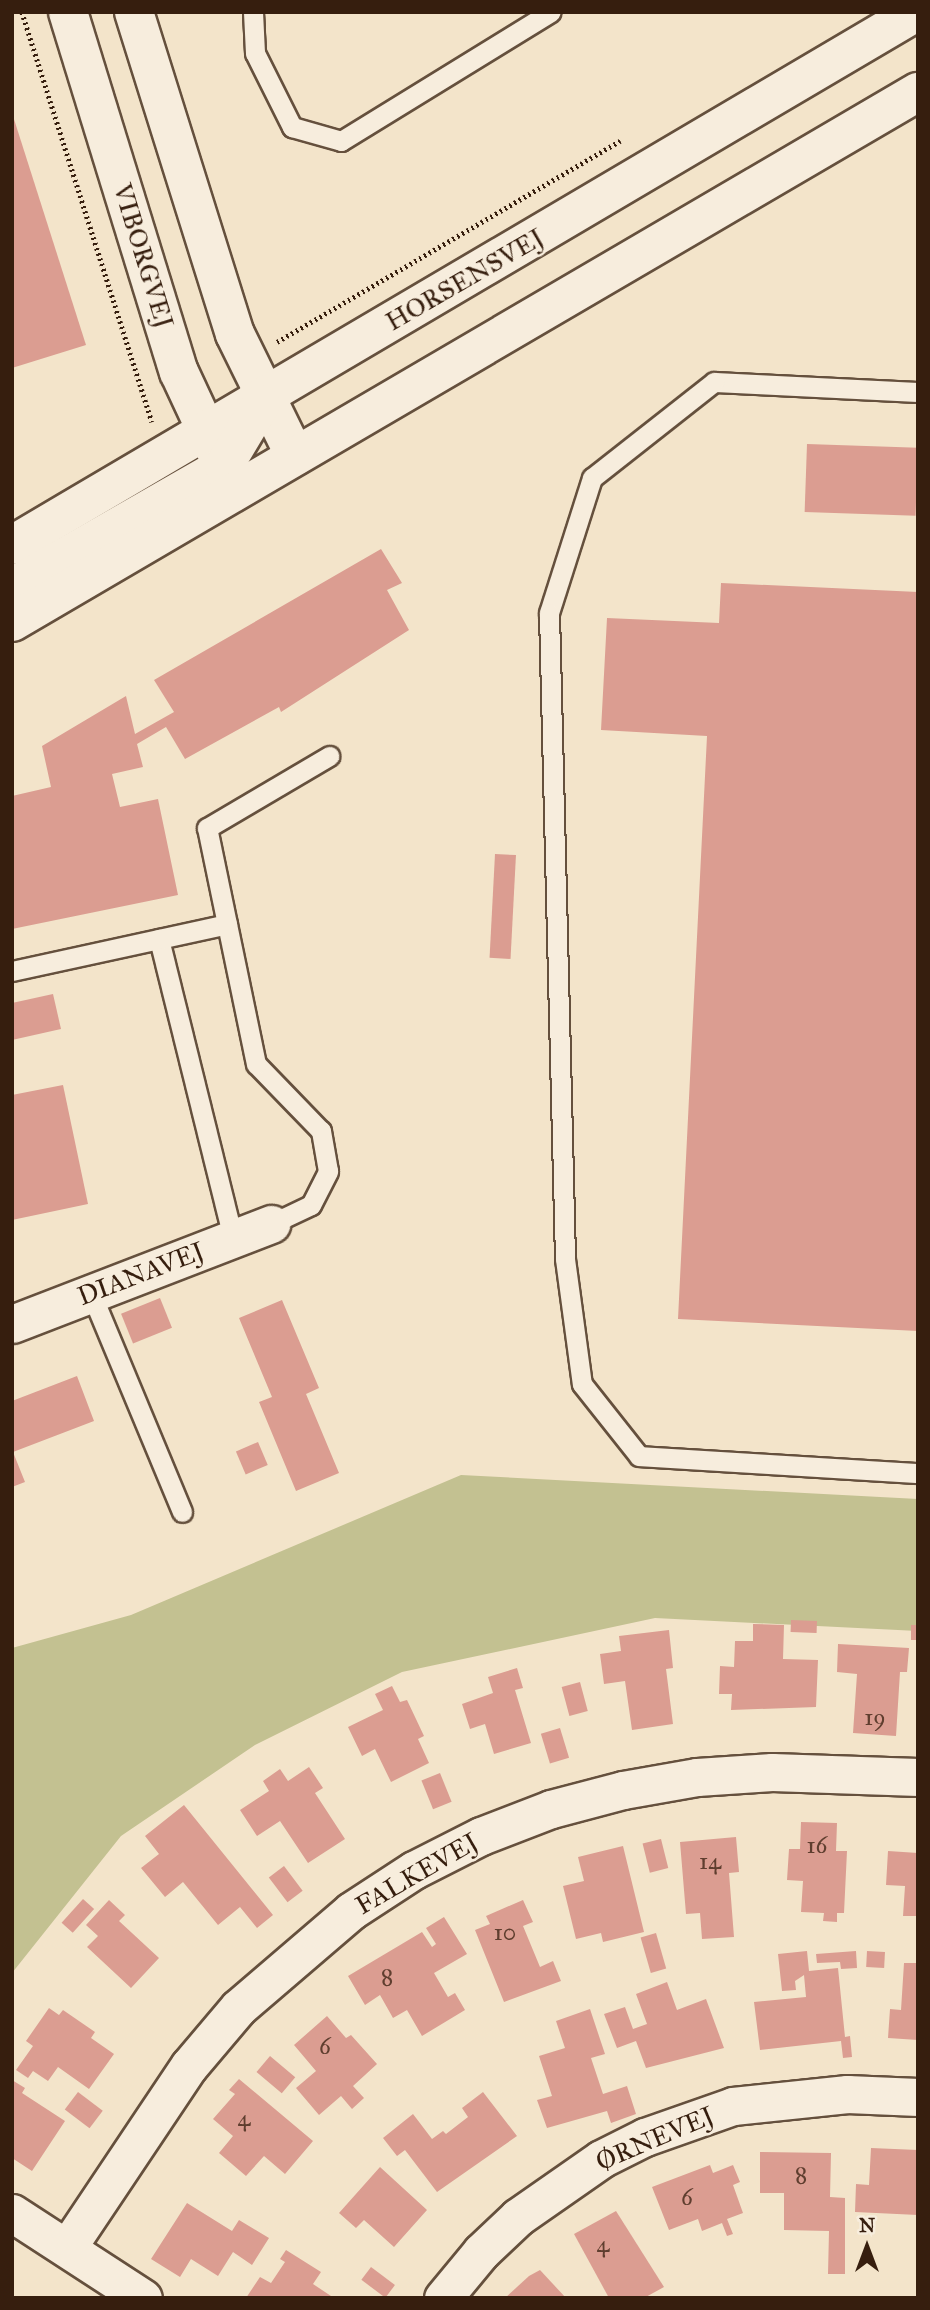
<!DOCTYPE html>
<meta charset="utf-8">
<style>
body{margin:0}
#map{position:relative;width:930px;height:2310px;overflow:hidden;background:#f3e4ca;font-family:"IM FELL Great Primer",serif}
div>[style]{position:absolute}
.green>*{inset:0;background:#c3c191}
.building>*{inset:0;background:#db9d91;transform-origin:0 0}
.path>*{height:4.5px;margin-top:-2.25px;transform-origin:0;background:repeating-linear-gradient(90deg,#361e0e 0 2px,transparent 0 5.5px)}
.roads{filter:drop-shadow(2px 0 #65503d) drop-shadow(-2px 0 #65503d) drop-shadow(0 2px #65503d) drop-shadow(0 -2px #65503d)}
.service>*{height:19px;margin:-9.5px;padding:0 9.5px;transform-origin:9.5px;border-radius:9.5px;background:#f7eddd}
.minor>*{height:37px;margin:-18.5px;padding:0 18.5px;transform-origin:18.5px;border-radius:18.5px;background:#f7eddd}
.tertiary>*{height:38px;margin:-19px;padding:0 19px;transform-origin:19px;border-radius:19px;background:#f7eddd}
.secondary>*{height:38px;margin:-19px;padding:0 19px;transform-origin:19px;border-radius:19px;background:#f7eddd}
span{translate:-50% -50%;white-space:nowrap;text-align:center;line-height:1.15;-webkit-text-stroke:5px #f7eddd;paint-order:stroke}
.number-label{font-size:23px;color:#5f3e2f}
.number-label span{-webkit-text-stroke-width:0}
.street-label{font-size:26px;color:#361e0e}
.frame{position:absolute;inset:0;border:14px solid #361e0e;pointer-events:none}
.north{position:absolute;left:832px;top:2212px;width:70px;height:70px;-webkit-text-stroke:5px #f7eddd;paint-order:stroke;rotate:0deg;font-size:19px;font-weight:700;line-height:28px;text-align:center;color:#361e0e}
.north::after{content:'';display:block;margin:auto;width:24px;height:32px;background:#361e0e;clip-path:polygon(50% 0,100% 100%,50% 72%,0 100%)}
</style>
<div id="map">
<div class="green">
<i style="clip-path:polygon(461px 1475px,918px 1499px,918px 1631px,655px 1618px,402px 1672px,255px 1745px,121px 1836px,12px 1973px,12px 1648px,131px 1615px)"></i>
</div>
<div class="building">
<i style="clip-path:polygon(13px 116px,86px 345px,12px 368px,12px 117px)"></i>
<i style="left:807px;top:444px;width:111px;height:68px;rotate:2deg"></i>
<i style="clip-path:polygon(381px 549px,402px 583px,387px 590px,409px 630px,281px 712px,279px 707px,185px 759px,166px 727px,137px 744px,143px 767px,112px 774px,120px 807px,158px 799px,178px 895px,12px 929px,12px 796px,51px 787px,42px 746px,126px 696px,135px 734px,174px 712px,154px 680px)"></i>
<i style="clip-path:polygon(721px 583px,918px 592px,918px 1331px,678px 1319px,707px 736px,601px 730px,607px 618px,719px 623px)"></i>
<i style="left:495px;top:854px;width:21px;height:104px;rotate:3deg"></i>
<i style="clip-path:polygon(53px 994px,61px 1029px,12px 1040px,12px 1003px)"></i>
<i style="clip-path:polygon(63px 1085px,88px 1204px,12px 1220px,12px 1095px)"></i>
<i style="left:160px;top:1298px;width:32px;height:42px;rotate:68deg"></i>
<i style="clip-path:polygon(282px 1300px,319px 1388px,306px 1394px,339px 1473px,296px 1491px,259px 1402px,272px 1397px,239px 1318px)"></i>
<i style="clip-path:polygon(77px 1376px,94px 1421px,13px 1452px,25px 1482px,12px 1487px,12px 1401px)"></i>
<i style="left:258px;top:1442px;width:25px;height:24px;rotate:67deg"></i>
<i style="left:791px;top:1620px;width:26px;height:12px;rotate:2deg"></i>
<i style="clip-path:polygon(753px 1624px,784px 1625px,783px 1659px,818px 1660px,816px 1707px,731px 1710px,732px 1694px,719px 1694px,720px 1666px,734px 1667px,735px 1641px,753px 1641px)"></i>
<i style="left:911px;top:1625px;width:7px;height:15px"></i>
<i style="clip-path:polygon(669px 1630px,673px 1668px,666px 1669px,673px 1724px,632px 1730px,625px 1681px,604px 1684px,600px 1654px,621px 1651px,619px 1636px)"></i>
<i style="clip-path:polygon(838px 1644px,909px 1648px,907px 1672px,900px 1672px,896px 1736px,853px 1733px,857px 1674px,837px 1672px)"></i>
<i style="clip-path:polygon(517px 1668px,523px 1688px,515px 1690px,531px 1743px,494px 1754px,485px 1724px,470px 1729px,462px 1704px,493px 1693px,488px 1677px)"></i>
<i style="left:580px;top:1682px;width:30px;height:19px;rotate:75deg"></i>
<i style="clip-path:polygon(392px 1686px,400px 1702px,407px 1700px,424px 1736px,418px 1739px,429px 1763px,391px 1782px,375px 1749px,362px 1756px,348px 1727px,383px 1710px,375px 1694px)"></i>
<i style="left:560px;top:1728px;width:31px;height:20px;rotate:73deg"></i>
<i style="clip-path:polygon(309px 1767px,323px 1788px,315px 1793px,345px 1839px,308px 1863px,280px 1821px,257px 1836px,240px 1810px,269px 1791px,263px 1781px,280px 1769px,288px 1781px)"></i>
<i style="left:440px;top:1773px;width:31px;height:20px;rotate:68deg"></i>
<i style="clip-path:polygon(184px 1805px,273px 1915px,257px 1928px,240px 1907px,218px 1925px,183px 1882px,165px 1897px,141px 1868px,159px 1854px,145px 1836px)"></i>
<i style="clip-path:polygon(801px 1822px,837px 1823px,836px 1851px,847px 1851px,844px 1913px,837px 1913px,837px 1922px,823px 1921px,824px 1913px,801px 1912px,803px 1881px,787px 1880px,789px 1849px,800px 1849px)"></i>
<i style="clip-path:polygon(736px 1837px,739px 1872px,729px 1873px,734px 1937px,702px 1939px,700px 1913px,686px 1914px,680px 1842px)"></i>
<i style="left:661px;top:1839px;width:30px;height:19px;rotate:76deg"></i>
<i style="clip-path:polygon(623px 1846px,644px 1932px,603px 1942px,601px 1933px,576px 1939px,563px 1886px,584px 1881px,578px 1857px)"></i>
<i style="clip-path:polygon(888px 1851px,918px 1853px,918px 1916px,903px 1916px,905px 1886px,886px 1885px)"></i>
<i style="left:284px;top:1866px;width:31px;height:19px;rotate:53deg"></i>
<i style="left:83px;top:1899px;width:15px;height:32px;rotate:42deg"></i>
<i style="clip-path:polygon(109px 1900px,125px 1915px,119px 1921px,159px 1958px,131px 1988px,87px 1947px,98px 1936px,86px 1925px)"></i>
<i style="clip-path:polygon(523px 1900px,533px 1922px,523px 1926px,540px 1967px,553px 1961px,561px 1981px,504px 2002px,475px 1930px,490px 1924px,486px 1916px)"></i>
<i style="clip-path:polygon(444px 1917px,467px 1954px,434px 1973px,448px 1997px,455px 1993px,465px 2010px,422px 2036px,407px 2010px,393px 2018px,380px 1995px,365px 2005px,348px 1976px,422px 1932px,432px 1947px,436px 1944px,426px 1928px)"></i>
<i style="left:656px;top:1933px;width:37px;height:16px;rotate:74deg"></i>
<i style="clip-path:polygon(807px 1951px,809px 1971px,838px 1968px,845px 2037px,850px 2036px,852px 2057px,843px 2058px,841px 2041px,760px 2050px,754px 2002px,806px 1997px,804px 1975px,795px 1981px,796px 1990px,782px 1991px,778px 1954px)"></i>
<i style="clip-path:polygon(856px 1951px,857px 1968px,841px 1969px,840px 1962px,817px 1963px,816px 1954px)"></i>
<i style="left:867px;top:1951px;width:18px;height:16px;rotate:3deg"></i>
<i style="clip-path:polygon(904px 1963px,918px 1963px,918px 2040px,888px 2038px,890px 2009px,901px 2010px)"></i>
<i style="clip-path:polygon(667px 1982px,677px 2010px,706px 1999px,724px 2048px,646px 2068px,636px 2041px,617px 2048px,604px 2014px,625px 2007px,633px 2029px,647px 2024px,636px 1994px)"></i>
<i style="clip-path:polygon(49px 2008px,59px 2015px,63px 2010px,95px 2032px,91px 2038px,114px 2054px,89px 2089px,58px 2067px,48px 2081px,33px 2071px,28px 2078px,16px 2070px,33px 2046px,26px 2041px)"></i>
<i style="clip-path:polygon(590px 2009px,605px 2054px,591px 2058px,603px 2094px,627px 2086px,636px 2114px,611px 2123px,607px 2111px,547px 2128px,537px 2100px,552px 2096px,539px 2056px,565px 2048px,556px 2021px)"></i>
<i style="clip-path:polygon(327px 2016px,346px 2038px,351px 2035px,377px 2064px,353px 2086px,364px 2098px,352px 2109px,341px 2096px,319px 2115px,296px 2088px,316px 2071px,294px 2045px)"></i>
<i style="left:270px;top:2056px;width:33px;height:21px;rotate:40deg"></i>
<i style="clip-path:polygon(239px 2079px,313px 2141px,285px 2174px,264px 2156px,246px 2176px,219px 2153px,233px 2136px,213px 2119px,235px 2094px,229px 2090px)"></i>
<i style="clip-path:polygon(12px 2080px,25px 2088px,22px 2093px,65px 2121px,32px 2171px,12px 2158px)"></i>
<i style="left:78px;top:2092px;width:31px;height:22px;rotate:37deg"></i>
<i style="clip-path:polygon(483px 2092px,517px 2136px,437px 2192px,405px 2150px,397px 2156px,383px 2138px,413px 2114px,432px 2139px,443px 2131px,446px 2134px,468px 2117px,462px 2108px)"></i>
<i style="clip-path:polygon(871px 2148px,918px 2150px,918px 2215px,855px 2212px,856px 2184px,869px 2185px)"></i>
<i style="clip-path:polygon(760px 2152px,831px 2153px,830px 2197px,845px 2198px,845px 2274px,828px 2274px,829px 2231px,784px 2230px,784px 2193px,760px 2193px)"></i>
<i style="clip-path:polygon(710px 2165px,713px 2173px,733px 2165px,740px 2182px,733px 2185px,743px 2213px,727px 2219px,733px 2234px,727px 2236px,722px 2223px,702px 2231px,698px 2219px,669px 2230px,652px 2187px)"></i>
<i style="clip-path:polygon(380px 2167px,427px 2210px,394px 2247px,364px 2220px,356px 2228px,339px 2213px)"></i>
<i style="clip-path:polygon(187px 2203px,232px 2231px,239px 2220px,269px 2238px,252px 2265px,233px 2252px,218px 2276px,191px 2259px,180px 2277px,151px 2259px)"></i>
<i style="clip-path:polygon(616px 2211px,664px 2287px,644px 2298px,609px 2298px,574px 2234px)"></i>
<i style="clip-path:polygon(286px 2250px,321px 2272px,313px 2284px,334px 2298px,246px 2298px,260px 2277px,271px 2283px,285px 2262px,280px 2259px)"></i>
<i style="left:371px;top:2267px;width:30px;height:16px;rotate:37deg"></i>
<i style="clip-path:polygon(540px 2270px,566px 2298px,505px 2298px,529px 2276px)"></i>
</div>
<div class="path">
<i style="left:22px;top:12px;width:430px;rotate:72.4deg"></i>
<i style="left:277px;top:342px;width:398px;rotate:-30.4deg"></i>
</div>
<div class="roads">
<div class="service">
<i style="left:253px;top:12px;width:41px;rotate:87.2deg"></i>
<i style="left:255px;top:53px;width:83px;rotate:63.4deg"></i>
<i style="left:292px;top:127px;width:51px;rotate:15.9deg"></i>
<i style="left:341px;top:141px;width:246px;rotate:-31.6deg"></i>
<i style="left:918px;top:392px;width:204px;rotate:-177.2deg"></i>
<i style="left:714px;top:382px;width:155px;rotate:141.8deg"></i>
<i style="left:592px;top:478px;width:142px;rotate:107.7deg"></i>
<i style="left:549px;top:613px;width:646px;rotate:88.58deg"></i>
<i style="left:565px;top:1259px;width:126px;rotate:82.3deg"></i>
<i style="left:582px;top:1384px;width:92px;rotate:51.6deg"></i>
<i style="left:639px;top:1456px;width:280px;rotate:3.5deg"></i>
<i style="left:159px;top:939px;width:308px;rotate:76.1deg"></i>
<i style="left:12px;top:971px;width:220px;rotate:-12.3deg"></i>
<i style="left:271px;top:1224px;width:44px;rotate:-25.4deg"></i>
<i style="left:311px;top:1205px;width:38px;rotate:-63deg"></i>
<i style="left:328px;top:1171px;width:41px;rotate:-99.9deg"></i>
<i style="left:321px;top:1131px;width:93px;rotate:-134.1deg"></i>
<i style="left:256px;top:1064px;width:241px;rotate:-101.7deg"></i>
<i style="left:207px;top:828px;width:142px;rotate:-30.5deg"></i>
<i style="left:91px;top:1293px;width:237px;rotate:67.4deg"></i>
</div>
<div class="minor">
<i style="left:12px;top:1324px;width:278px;rotate:-21.1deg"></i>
<i style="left:12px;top:2213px;width:156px;rotate:33deg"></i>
<i style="left:67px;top:2248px;width:219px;rotate:-56.2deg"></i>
<i style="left:189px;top:2066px;width:76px;rotate:-49.8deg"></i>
<i style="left:238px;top:2008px;width:149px;rotate:-40.6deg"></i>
<i style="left:351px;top:1911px;width:75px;rotate:-33.1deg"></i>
<i style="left:414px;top:1870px;width:75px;rotate:-26.9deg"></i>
<i style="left:481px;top:1836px;width:75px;rotate:-21.1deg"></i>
<i style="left:551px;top:1809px;width:74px;rotate:-14.8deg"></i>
<i style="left:623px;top:1790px;width:75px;rotate:-10deg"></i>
<i style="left:697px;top:1777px;width:75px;rotate:-3.8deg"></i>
<i style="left:772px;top:1772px;width:146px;rotate:2deg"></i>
<i style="left:443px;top:2298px;width:60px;rotate:-50.4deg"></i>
<i style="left:481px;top:2252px;width:51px;rotate:-43.4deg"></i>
<i style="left:518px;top:2217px;width:101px;rotate:-34.9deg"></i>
<i style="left:601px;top:2159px;width:49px;rotate:-26.6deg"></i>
<i style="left:645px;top:2137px;width:93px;rotate:-19.4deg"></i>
<i style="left:733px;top:2106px;width:115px;rotate:-6deg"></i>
<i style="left:847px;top:2094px;width:71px;rotate:2.4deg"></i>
</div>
<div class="tertiary">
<i style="left:68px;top:12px;width:377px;rotate:72.9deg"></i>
<i style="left:179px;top:372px;width:97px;rotate:65deg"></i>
<i style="left:134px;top:12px;width:337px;rotate:72.6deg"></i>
<i style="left:235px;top:334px;width:136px;rotate:63.8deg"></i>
</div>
<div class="secondary">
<i style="left:12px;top:545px;width:1049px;rotate:-30.52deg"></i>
<i style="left:12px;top:587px;width:244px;rotate:-29.7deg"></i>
<i style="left:224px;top:466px;width:72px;rotate:-59.2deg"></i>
<i style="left:12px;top:622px;width:1050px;rotate:-30.33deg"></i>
</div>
</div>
<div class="number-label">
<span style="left:875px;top:1717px">19</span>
<span style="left:817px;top:1845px">16</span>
<span style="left:710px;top:1861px">14</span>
<span style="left:505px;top:1932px">10</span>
<span style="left:387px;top:1977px">8</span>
<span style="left:325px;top:2046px">6</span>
<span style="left:244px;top:2118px">4</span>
<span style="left:801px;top:2175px">8</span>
<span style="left:687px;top:2197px">6</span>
<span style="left:603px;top:2244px">4</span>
</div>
<div class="street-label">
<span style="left:143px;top:256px;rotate:73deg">VIBORGVEJ</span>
<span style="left:465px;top:280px;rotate:-30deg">HORSENSVEJ</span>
<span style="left:141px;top:1274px;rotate:-21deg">DIANAVEJ</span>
<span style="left:417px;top:1874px;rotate:-30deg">FALKEVEJ</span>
<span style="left:655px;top:2139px;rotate:-23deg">ØRNEVEJ</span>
</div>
<div class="frame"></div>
<div class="north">N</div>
</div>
